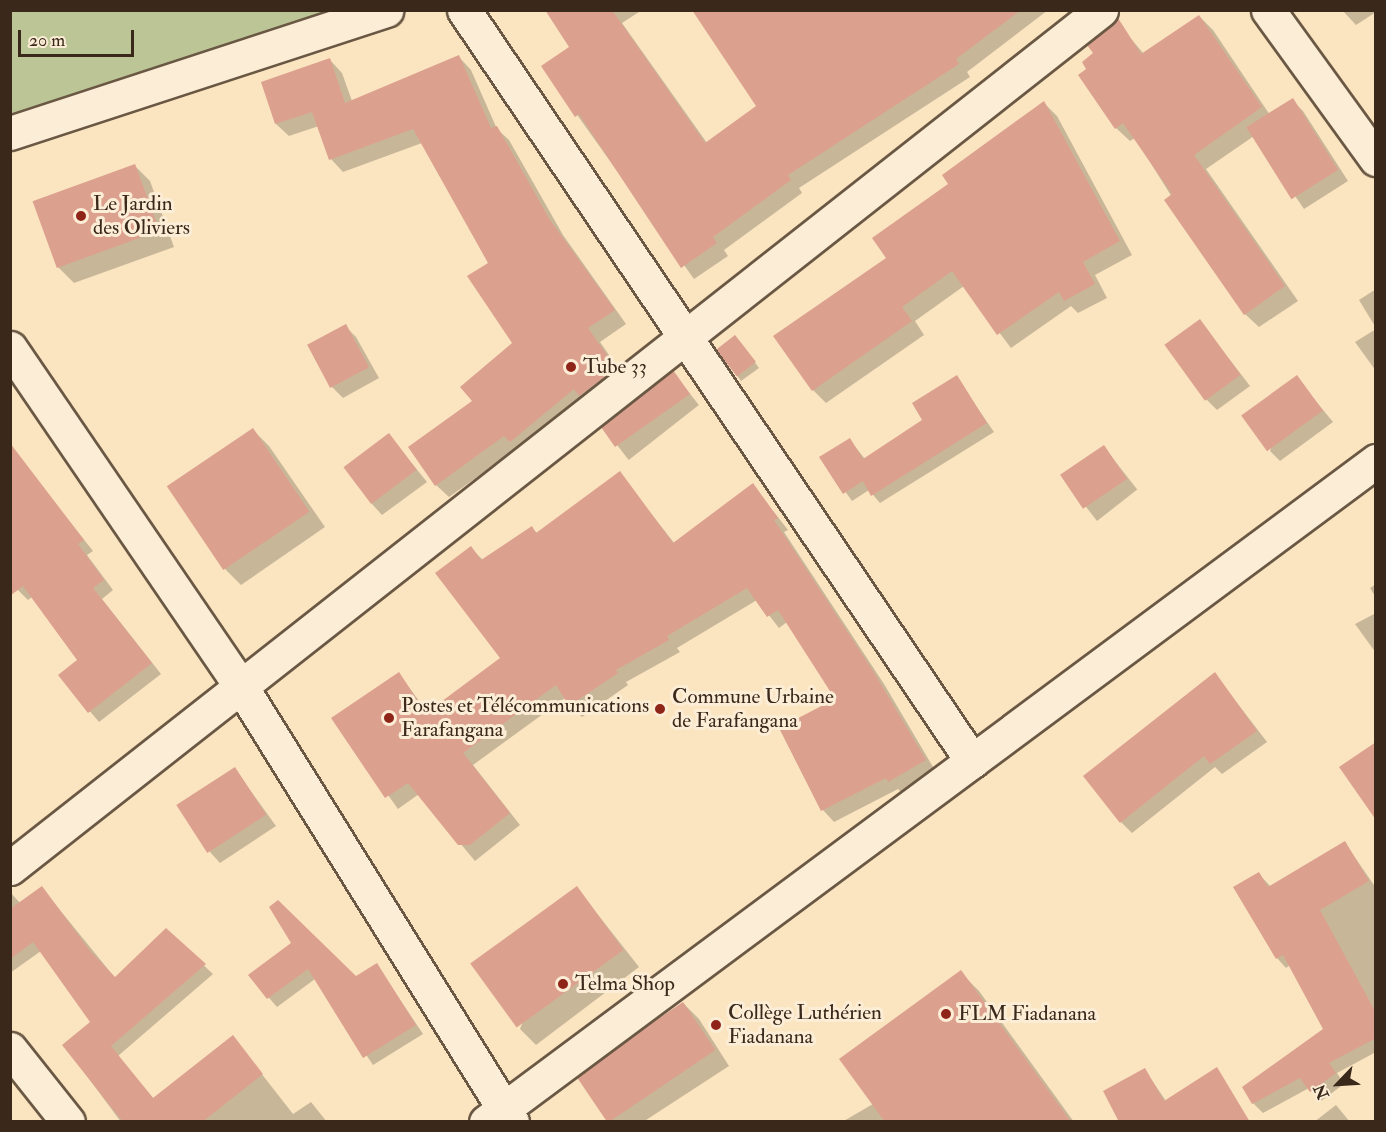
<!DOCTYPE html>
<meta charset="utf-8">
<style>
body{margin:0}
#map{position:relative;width:1386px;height:1132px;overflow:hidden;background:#fbe4c0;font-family:"IM FELL Double Pica",serif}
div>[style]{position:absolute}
.green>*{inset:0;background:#bcc595}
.shadow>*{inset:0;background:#0003;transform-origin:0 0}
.building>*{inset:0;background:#dca08e;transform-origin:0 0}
.roads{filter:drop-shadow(2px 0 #6a5844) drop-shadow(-2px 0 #6a5844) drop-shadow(0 2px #6a5844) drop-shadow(0 -2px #6a5844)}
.minor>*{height:33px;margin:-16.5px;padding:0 16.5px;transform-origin:16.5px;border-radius:16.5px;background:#fcedd6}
.dots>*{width:16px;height:16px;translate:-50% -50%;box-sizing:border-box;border:3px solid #fcedd6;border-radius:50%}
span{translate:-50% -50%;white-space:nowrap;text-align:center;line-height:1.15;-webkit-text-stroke:6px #fcedd6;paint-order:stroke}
.poi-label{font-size:21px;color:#3a291b}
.left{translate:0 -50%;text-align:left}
.frame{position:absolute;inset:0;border:12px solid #3a291b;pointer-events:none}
.north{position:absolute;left:1308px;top:1054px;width:60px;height:60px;-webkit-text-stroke:4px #fcedd6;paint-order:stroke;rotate:245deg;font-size:16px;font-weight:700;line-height:24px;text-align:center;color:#3a291b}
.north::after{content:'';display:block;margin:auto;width:21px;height:27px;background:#3a291b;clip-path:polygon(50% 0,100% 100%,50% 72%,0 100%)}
.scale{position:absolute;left:18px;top:30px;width:116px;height:27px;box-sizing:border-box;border:3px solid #3a291b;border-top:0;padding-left:8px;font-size:18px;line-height:21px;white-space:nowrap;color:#3a291b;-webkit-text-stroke:4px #fcedd6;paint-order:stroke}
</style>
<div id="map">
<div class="green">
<i style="clip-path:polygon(11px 11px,382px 11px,11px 115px)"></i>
</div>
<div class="shadow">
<i style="clip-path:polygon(546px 10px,642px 10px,622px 23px,707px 143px,758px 107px,694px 10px,1048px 10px,967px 72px,970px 77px,799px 188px,802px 193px,724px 250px,728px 256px,694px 279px,543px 67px,571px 47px)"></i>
<i style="clip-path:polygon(1065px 10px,1097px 10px,1079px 25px)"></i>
<i style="clip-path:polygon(1342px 10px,1376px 10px,1376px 12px,1356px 25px)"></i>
<i style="clip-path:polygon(1199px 16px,1213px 30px,1270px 115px,1292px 100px,1303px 111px,1348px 181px,1304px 209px,1254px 136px,1206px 169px,1298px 301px,1259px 327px,1245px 314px,1135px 138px,1130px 141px,1116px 128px,1126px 33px,1144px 54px)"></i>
<i style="clip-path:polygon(459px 57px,471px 70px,497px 129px,509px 140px,563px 235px,626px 324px,600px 342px,627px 381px,518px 448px,449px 497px,436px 485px,475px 401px,514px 343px,490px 263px,422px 143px,343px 172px,331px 159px,319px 126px,289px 136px,276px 124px,263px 83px,330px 60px,342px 73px,352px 101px)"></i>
<i style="clip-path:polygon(1044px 103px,1057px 116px,1132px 255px,1095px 275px,1107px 298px,1078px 313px,1071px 306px,1011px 348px,964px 286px,915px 321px,924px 335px,826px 403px,813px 390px,888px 258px,950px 184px)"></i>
<i style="clip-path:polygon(134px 165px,150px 181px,174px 247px,74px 283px,58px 267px)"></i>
<i style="clip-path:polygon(1376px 289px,1376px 328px,1359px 300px)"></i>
<i style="clip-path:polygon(1200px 321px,1250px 386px,1217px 410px,1206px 399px)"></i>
<i style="clip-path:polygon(345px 326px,356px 337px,379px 378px,343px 398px,332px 387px)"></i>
<i style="clip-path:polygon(1376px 329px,1376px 371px,1355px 342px)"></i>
<i style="clip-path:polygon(740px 342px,759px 368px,741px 381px,718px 349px)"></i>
<i style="left:673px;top:372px;width:42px;height:89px;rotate:52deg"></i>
<i style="clip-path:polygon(956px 377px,994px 432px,880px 503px,869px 490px,852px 501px,821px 458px,849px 439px,865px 459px,924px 421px)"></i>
<i style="clip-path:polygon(1296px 377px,1333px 422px,1280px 461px,1270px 451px)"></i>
<i style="clip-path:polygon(253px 430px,269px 446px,325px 527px,241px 585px,225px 569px)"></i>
<i style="clip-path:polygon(389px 435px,427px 482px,382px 515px,372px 504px)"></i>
<i style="left:1104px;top:447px;width:54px;height:51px;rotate:52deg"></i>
<i style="clip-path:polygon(25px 465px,93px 551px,87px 555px,113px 590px,102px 599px,161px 674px,99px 722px,60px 676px,79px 661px,32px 597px,28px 600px,18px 590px)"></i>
<i style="clip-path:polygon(619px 473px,675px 544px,753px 485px,788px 530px,784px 532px,884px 684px,936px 772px,901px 792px,898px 789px,834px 822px,823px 810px,781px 729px,837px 700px,787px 622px,779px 628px,757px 600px,677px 648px,680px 652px,626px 682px,628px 685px,582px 717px,565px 698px,473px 765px,520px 825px,475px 861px,419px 794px,398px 809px,333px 718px,399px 674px,428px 713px,502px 659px,471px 548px,483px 560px,532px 528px,538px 534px)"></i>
<i style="clip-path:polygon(1376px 584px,1376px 598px,1370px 588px)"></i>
<i style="clip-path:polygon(1376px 613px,1376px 653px,1355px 624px)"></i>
<i style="clip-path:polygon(1215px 674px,1267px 742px,1222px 774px,1215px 767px,1132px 833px,1121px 822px)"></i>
<i style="clip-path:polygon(235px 769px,276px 826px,220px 863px,210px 852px)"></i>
<i style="clip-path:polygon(1345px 843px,1376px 888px,1376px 1052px,1337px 1073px,1344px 1084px,1321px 1101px,1309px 1088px,1263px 1113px,1253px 1103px,1325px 1030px,1290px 965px,1286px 968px,1277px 958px,1259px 874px,1271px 887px)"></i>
<i style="clip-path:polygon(42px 888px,116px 979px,166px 930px,213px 974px,118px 1056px,154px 1099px,233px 1037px,293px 1114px,311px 1102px,327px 1122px,121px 1122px,64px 1045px,93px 1022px,41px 951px,10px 973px,10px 892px,21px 904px)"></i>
<i style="clip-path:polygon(577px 888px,639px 967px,536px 1045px,520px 1029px)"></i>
<i style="clip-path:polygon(293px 943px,356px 978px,377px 965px,423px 1034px,373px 1065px,315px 979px,277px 1007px,250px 976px)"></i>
<i style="clip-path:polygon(960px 972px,979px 991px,1074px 1122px,842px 1122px,873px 1104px)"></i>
<i style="clip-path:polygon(683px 1003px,699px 1019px,729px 1066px,643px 1122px,608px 1122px,579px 1078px)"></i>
<i style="clip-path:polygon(1145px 1070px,1166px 1101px,1227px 1122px,1105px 1092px)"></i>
<i style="clip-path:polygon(1336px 1105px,1350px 1122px,1314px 1122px)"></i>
</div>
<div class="building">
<i style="clip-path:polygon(545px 10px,612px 10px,705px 143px,756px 106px,692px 10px,1021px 10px,956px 59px,959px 64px,788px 175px,791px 180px,713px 237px,717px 243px,681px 268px,579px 114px,575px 117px,541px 66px,569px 47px)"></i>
<i style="clip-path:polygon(1199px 15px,1262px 107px,1194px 155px,1285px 286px,1244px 315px,1164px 200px,1172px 194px,1123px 123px,1115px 129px,1078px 75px,1086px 69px,1082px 62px,1093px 53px,1087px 45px,1118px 18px,1141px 54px)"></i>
<i style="clip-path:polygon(459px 55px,491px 128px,497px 126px,550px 220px,615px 310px,588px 328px,616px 368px,579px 396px,574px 389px,510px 442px,504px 436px,435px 486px,408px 447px,472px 401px,460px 387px,512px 343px,467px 276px,488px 263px,413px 129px,329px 160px,312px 112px,275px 124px,261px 82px,330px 58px,345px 103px)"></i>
<i style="left:1293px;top:98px;width:85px;height:55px;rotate:58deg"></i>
<i style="clip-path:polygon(1044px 101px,1120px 241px,1083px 262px,1095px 284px,1064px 301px,1059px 292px,997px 335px,952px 271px,902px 307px,912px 321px,812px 391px,773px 336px,886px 258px,872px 238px,948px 184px,942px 175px)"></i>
<i style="left:135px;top:164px;width:71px;height:109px;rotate:70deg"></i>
<i style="left:1200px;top:319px;width:69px;height:44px;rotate:54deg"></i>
<i style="left:346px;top:324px;width:49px;height:44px;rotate:62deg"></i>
<i style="left:735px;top:335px;width:34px;height:24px;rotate:52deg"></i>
<i style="clip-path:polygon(673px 370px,690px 394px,615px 447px,601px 427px)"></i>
<i style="clip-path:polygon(957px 375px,987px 423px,871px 496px,863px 481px,843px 494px,819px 457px,850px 438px,863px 459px,922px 420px,912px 403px)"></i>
<i style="left:1297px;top:375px;width:44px;height:69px;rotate:54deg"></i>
<i style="left:253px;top:428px;width:101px;height:104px;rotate:56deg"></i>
<i style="left:389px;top:433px;width:46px;height:57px;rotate:53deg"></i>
<i style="clip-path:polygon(10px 443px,84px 540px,78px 544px,104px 580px,93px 588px,152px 663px,88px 713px,58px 675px,77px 660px,23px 586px,10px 596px)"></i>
<i style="left:1104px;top:445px;width:41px;height:53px;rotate:56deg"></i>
<i style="clip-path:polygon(620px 471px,673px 543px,753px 483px,778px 518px,774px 520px,873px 671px,926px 760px,888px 782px,886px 778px,821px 811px,779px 728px,835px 699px,778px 610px,767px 617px,747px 588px,667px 636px,669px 640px,616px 670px,618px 673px,569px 706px,556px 685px,463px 753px,510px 813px,470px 845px,458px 845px,408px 783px,385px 798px,331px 718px,399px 672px,426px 713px,500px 658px,435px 573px,471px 546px,481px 560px,532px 526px,536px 533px)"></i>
<i style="clip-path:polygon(1215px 672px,1257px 731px,1210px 764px,1204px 756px,1120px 823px,1083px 776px)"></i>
<i style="clip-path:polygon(1376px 742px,1376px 820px,1339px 767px)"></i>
<i style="left:235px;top:767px;width:57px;height:70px;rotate:57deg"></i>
<i style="clip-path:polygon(1345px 841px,1369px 881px,1320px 910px,1376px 1013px,1376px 1038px,1329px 1063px,1336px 1073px,1310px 1092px,1300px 1078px,1252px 1104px,1242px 1087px,1323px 1029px,1283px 955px,1276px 959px,1233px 887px,1259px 872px,1268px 887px)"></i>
<i style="clip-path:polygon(42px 886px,90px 951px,115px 977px,166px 928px,206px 964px,111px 1046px,153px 1098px,233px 1035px,263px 1074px,202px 1122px,123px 1122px,62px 1045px,90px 1022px,33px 942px,10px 959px,10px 909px)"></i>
<i style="left:577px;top:886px;width:79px;height:132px;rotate:54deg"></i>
<i style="clip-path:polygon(278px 900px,356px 976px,377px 963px,416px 1025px,363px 1058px,308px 969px,267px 999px,248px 975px,291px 943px,269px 907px)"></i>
<i style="clip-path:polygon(961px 970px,1071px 1122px,885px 1122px,839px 1059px)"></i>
<i style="left:683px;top:1002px;width:58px;height:130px;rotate:56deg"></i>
<i style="clip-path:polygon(1217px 1067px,1250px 1122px,1119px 1122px,1103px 1091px,1145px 1068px,1164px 1101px)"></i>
</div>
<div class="roads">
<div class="minor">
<i style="left:464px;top:10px;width:907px;rotate:55.92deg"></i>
<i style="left:1268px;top:10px;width:184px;rotate:54.1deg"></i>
<i style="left:10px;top:133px;width:396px;rotate:-18.1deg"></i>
<i style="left:10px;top:348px;width:412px;rotate:55.7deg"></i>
<i style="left:242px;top:688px;width:511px;rotate:58.11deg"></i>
<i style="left:10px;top:868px;width:1388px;rotate:-38.18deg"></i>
<i style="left:10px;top:1049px;width:93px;rotate:51.5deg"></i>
<i style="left:486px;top:1122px;width:1109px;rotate:-36.6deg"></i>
</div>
</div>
<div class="dots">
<i style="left:81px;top:216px;background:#8f2418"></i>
<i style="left:571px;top:367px;background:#8f2418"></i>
<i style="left:660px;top:709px;background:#8f2418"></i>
<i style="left:389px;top:718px;background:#8f2418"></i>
<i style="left:563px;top:984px;background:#8f2418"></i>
<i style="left:946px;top:1014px;background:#8f2418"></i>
<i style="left:716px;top:1025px;background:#8f2418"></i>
</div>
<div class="poi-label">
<span class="left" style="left:93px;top:216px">Le Jardin<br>des Oliviers</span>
<span class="left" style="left:583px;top:367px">Tube 33</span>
<span class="left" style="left:672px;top:709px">Commune Urbaine<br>de Farafangana</span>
<span class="left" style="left:401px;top:718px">Postes et Télécommunications<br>Farafangana</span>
<span class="left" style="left:575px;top:984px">Telma Shop</span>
<span class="left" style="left:728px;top:1025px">Collège Luthérien<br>Fiadanana</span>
<span class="left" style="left:958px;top:1014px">FLM Fiadanana</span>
</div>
<div class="frame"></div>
<div class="north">N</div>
<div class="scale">20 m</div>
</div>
